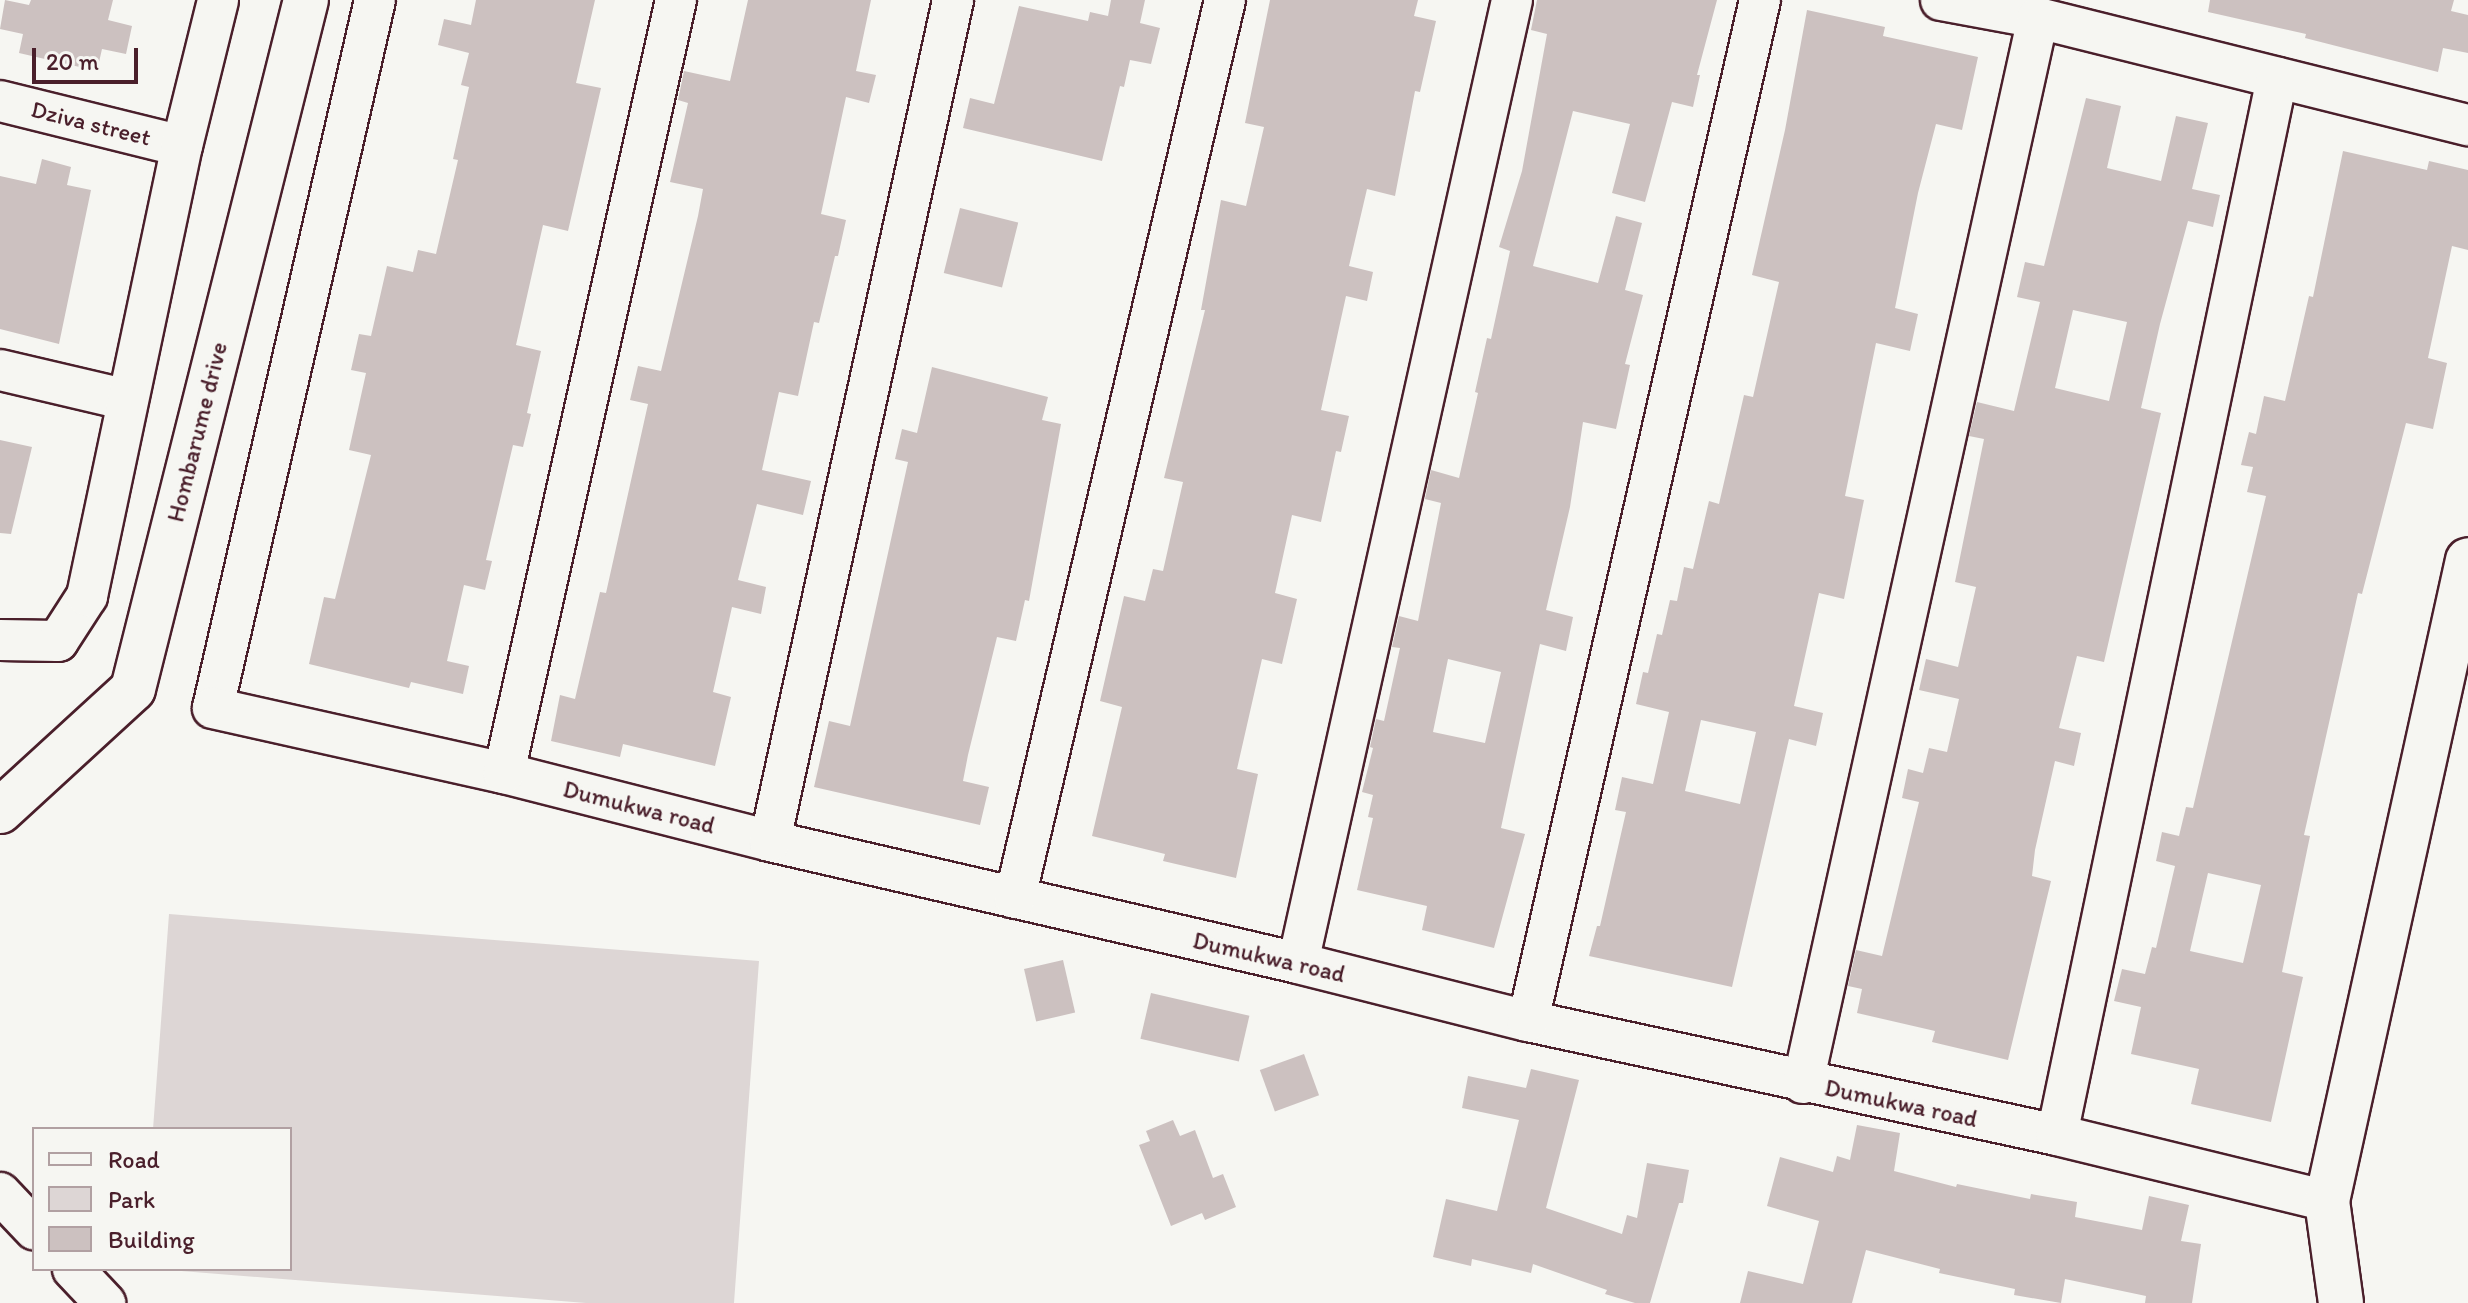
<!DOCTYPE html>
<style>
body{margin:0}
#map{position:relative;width:2468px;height:1303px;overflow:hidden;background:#f6f6f2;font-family:Itim,sans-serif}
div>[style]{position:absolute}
.green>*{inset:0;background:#ddd6d5}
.building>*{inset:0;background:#ccc1c0;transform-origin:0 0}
.roads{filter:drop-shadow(2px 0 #4a1f2b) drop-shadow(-2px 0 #4a1f2b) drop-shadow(0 2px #4a1f2b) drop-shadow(0 -2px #4a1f2b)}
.street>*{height:40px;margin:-20px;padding:0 20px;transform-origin:20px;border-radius:20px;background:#f6f6f2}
.secondary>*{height:44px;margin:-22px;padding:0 22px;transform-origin:22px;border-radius:22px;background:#f6f6f2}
span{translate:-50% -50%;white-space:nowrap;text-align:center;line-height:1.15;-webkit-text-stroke:6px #f6f6f2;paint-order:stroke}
.street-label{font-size:24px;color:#4a1f2b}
.legend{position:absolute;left:32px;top:1127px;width:260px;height:144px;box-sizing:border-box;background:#f6f6f2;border:2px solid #b1a0a2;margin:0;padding:10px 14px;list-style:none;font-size:24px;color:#4a1f2b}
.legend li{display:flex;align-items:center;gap:16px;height:40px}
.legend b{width:40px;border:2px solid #b1a0a2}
.scale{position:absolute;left:32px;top:48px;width:106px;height:36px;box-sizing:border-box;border:4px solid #4a1f2b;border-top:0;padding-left:10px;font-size:24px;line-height:28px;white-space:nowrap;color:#4a1f2b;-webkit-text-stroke:6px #f6f6f2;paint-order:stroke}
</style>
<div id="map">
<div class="green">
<i style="clip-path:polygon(169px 914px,759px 961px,734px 1303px,586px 1303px,156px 1269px,290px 1269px,290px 1129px,153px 1129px)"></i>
</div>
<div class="building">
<i style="clip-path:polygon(5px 0,29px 5px,31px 0,113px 0,108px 20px,132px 26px,126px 54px,102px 49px,97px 71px,19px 53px,23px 34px,0 29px)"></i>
<i style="clip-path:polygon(476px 0,595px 0,576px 83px,601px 88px,568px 231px,543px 225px,516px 345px,541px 351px,527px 413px,531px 414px,523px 447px,513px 445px,486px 560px,492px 561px,485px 590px,464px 585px,447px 661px,469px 666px,463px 694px,411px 682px,409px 688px,309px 664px,324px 597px,335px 599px,371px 455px,349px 450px,366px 373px,351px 370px,359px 334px,371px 336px,387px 266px,413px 272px,418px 250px,436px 254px,458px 160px,453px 159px,469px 87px,461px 85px,469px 53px,438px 45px,444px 19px,471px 25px)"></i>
<i style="clip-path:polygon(748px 0,871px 0,856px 71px,876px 75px,869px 103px,846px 97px,821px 214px,846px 220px,838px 256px,835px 256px,819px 323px,814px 322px,798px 396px,779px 392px,762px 470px,811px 481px,803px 515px,757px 504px,738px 580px,766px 587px,761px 614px,732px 607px,713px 692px,731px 697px,715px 766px,623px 744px,620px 757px,551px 741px,560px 695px,575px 699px,600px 592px,606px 593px,648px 404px,630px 400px,638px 366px,661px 371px,698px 216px,703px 189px,670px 182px,688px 103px,678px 100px,684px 71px,730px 81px)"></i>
<i style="clip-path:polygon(1111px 0,1145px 0,1140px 23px,1160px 28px,1151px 64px,1130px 60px,1124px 87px,1120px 86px,1102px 161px,963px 128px,970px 98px,994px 104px,1019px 6px,1088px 21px,1090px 12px,1108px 16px)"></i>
<i style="clip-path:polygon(1270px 0,1418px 0,1414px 16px,1436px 21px,1420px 92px,1415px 91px,1395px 196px,1367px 189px,1349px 266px,1373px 272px,1367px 301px,1346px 296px,1321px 410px,1349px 416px,1341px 452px,1336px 451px,1321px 522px,1292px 515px,1275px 593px,1297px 599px,1282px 664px,1262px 659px,1237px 769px,1258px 774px,1236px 878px,1163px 861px,1165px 854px,1092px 836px,1122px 707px,1100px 701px,1124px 596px,1145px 601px,1153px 569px,1163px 571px,1183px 482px,1164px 478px,1205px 310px,1201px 310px,1221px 200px,1246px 206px,1264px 127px,1245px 123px)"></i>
<i style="clip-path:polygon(evenodd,1537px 0,1717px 0,1697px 75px,1700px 75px,1693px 107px,1672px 102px,1645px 202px,1612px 193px,1630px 124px,1573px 111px,1533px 266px,1598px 283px,1616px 216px,1642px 223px,1625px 290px,1643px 295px,1625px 364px,1630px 365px,1616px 429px,1583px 422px,1570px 507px,1546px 610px,1573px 617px,1566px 651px,1540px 644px,1501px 828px,1525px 834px,1494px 948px,1422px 930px,1427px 906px,1357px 890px,1373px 818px,1368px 817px,1373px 795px,1362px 792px,1373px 748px,1370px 747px,1376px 719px,1384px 721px,1400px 648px,1392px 647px,1399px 616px,1418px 621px,1441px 503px,1425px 499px,1431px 470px,1459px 478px,1478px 393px,1475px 392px,1487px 338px,1491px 339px,1510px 251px,1499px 247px,1522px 171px,1547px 34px,1531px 30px,1537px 0,1448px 659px,1501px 672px,1485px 743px,1433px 732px,1448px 659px)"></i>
<i style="clip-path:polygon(2210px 0,2454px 0,2451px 11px,2468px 15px,2468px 53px,2443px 48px,2438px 72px,2305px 38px,2306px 34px,2208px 12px)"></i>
<i style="clip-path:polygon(evenodd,1807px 10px,1885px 27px,1883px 36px,1978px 57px,1962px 130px,1936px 124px,1918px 193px,1895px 308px,1918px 314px,1910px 351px,1876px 343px,1845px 496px,1864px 500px,1844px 599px,1819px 593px,1794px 706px,1823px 713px,1816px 746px,1789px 739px,1732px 987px,1589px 956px,1597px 926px,1600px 926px,1626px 812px,1615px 810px,1622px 777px,1653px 784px,1669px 712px,1636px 704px,1643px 672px,1648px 673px,1657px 634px,1662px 635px,1670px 600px,1677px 601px,1684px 567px,1693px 569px,1709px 501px,1719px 504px,1744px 395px,1753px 397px,1779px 282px,1752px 275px,1785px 130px,1807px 10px,1701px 720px,1756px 732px,1740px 804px,1685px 791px,1701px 720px)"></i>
<i style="clip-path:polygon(evenodd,2086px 98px,2121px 106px,2107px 168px,2161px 181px,2176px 116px,2208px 123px,2192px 189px,2220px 195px,2213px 227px,2188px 221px,2160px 324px,2141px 408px,2161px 413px,2104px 662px,2077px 656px,2059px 728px,2081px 733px,2074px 766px,2055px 761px,2035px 850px,2032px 876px,2051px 881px,2008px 1060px,1932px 1042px,1935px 1031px,1857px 1013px,1862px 989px,1848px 986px,1856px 950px,1882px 956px,1919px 802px,1902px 798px,1908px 769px,1923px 773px,1929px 748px,1947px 752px,1959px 699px,1919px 690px,1926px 659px,1958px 667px,1976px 587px,1955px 582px,1984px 439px,1969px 436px,1977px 402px,2014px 411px,2040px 302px,2017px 297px,2025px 262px,2044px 266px,2086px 98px,2073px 310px,2127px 322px,2109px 401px,2055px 388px,2073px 310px)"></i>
<i style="clip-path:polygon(evenodd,2343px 151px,2427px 170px,2429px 161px,2468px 170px,2468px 250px,2452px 246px,2428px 358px,2447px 363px,2433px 429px,2406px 423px,2362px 594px,2358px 593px,2304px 835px,2310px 836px,2282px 972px,2303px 977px,2271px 1122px,2191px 1104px,2199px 1069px,2131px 1054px,2141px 1007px,2114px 1001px,2122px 969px,2145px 974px,2152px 947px,2156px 948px,2175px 866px,2156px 861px,2162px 832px,2179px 836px,2186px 807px,2193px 808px,2266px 496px,2247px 492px,2253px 467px,2241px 465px,2249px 432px,2256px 434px,2264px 396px,2285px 401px,2309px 296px,2313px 297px,2343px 151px,2208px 873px,2261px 885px,2243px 963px,2190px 951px,2208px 873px)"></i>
<i style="clip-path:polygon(42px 159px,71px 167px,67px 185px,91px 190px,59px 344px,0 329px,0 176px,36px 184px)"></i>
<i style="left:960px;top:208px;width:60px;height:67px;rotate:14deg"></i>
<i style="clip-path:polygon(932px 367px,1048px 397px,1042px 420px,1061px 424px,1029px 601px,1025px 600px,1016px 641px,997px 637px,968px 755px,963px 781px,989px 787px,980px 825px,814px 787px,829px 721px,850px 726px,908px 462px,895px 459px,902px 429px,917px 433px)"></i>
<i style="clip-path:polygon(0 440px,32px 447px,11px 534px,0 533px)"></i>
<i style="left:1063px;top:960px;width:54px;height:40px;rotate:77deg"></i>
<i style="left:1151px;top:993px;width:101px;height:47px;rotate:13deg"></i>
<i style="left:1304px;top:1054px;width:44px;height:47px;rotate:70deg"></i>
<i style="clip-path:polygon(1531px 1069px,1579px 1080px,1546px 1208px,1622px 1234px,1627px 1215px,1637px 1218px,1647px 1163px,1689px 1170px,1683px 1203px,1679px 1203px,1650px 1303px,1635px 1303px,1605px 1294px,1607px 1290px,1533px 1264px,1531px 1273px,1472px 1259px,1471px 1266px,1433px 1257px,1446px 1199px,1497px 1211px,1519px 1120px,1462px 1108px,1468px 1076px,1526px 1088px)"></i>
<i style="clip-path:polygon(1173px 1120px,1180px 1136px,1195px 1130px,1213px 1178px,1223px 1174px,1236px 1207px,1205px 1220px,1202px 1213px,1171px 1226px,1139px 1145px,1150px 1141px,1146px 1131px)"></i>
<i style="clip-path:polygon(1857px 1125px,1900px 1133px,1894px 1171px,1956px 1187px,1957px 1184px,2030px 1199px,2031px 1194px,2077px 1202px,2075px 1217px,2142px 1230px,2149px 1196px,2189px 1205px,2181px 1241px,2201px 1244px,2192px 1303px,2145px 1303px,2146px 1296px,2065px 1279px,2061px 1303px,2014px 1295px,2015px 1289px,1939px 1273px,1940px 1269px,1866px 1250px,1852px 1303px,1740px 1303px,1748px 1271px,1803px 1284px,1819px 1221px,1767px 1206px,1780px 1157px,1833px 1172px,1837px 1156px,1850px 1160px)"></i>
</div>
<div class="roads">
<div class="street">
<i style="left:375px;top:0;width:726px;rotate:102.89deg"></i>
<i style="left:213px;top:708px;width:298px;rotate:12.6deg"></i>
<i style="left:504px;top:773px;width:275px;rotate:14.3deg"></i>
<i style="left:770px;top:841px;width:542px;rotate:13.01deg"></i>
<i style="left:1298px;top:963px;width:237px;rotate:14.2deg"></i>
<i style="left:1528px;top:1021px;width:541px;rotate:12.16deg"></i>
<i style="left:2057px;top:1135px;width:278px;rotate:13.7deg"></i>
<i style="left:1941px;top:0;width:99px;rotate:10.5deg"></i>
<i style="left:2038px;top:18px;width:443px;rotate:14deg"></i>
<i style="left:0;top:101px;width:187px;rotate:13.9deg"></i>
<i style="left:0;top:370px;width:131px;rotate:13.2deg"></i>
<i style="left:0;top:640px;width:58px;rotate:1deg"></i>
<i style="left:58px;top:641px;width:54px;rotate:-57.2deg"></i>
<i style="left:87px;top:596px;width:460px;rotate:-78.1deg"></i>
<i style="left:182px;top:146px;width:150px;rotate:-76.1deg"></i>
<i style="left:504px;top:773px;width:792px;rotate:-77.46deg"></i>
<i style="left:770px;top:841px;width:861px;rotate:-77.72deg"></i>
<i style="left:1015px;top:898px;width:922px;rotate:-76.84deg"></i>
<i style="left:1298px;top:963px;width:986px;rotate:-77.47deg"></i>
<i style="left:1528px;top:1021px;width:1047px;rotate:-77.2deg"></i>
<i style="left:1803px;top:1083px;width:1091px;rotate:-77.56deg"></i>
<i style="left:2057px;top:1135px;width:1080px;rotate:-78.24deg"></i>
<i style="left:0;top:1193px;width:50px;rotate:46.6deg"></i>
<i style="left:73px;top:1269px;width:47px;rotate:46.7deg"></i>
</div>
<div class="secondary">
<i style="left:0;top:811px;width:180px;rotate:-42.5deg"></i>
<i style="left:133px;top:689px;width:710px;rotate:-75.91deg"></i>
<i style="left:2341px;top:1303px;width:103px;rotate:-97.8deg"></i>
<i style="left:2327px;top:1201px;width:656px;rotate:-77.59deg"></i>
</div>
</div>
<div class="street-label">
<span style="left:91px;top:123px;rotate:14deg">Dziva street</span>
<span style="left:197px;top:432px;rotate:-76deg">Hombarume drive</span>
<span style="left:639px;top:807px;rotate:14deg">Dumukwa road</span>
<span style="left:1269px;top:957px;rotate:13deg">Dumukwa road</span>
<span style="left:1901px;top:1103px;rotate:12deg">Dumukwa road</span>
</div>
<ul class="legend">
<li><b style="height:10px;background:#f6f6f2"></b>Road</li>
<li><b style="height:22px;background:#ddd6d5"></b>Park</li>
<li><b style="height:22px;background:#ccc1c0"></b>Building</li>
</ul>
<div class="scale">20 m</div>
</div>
